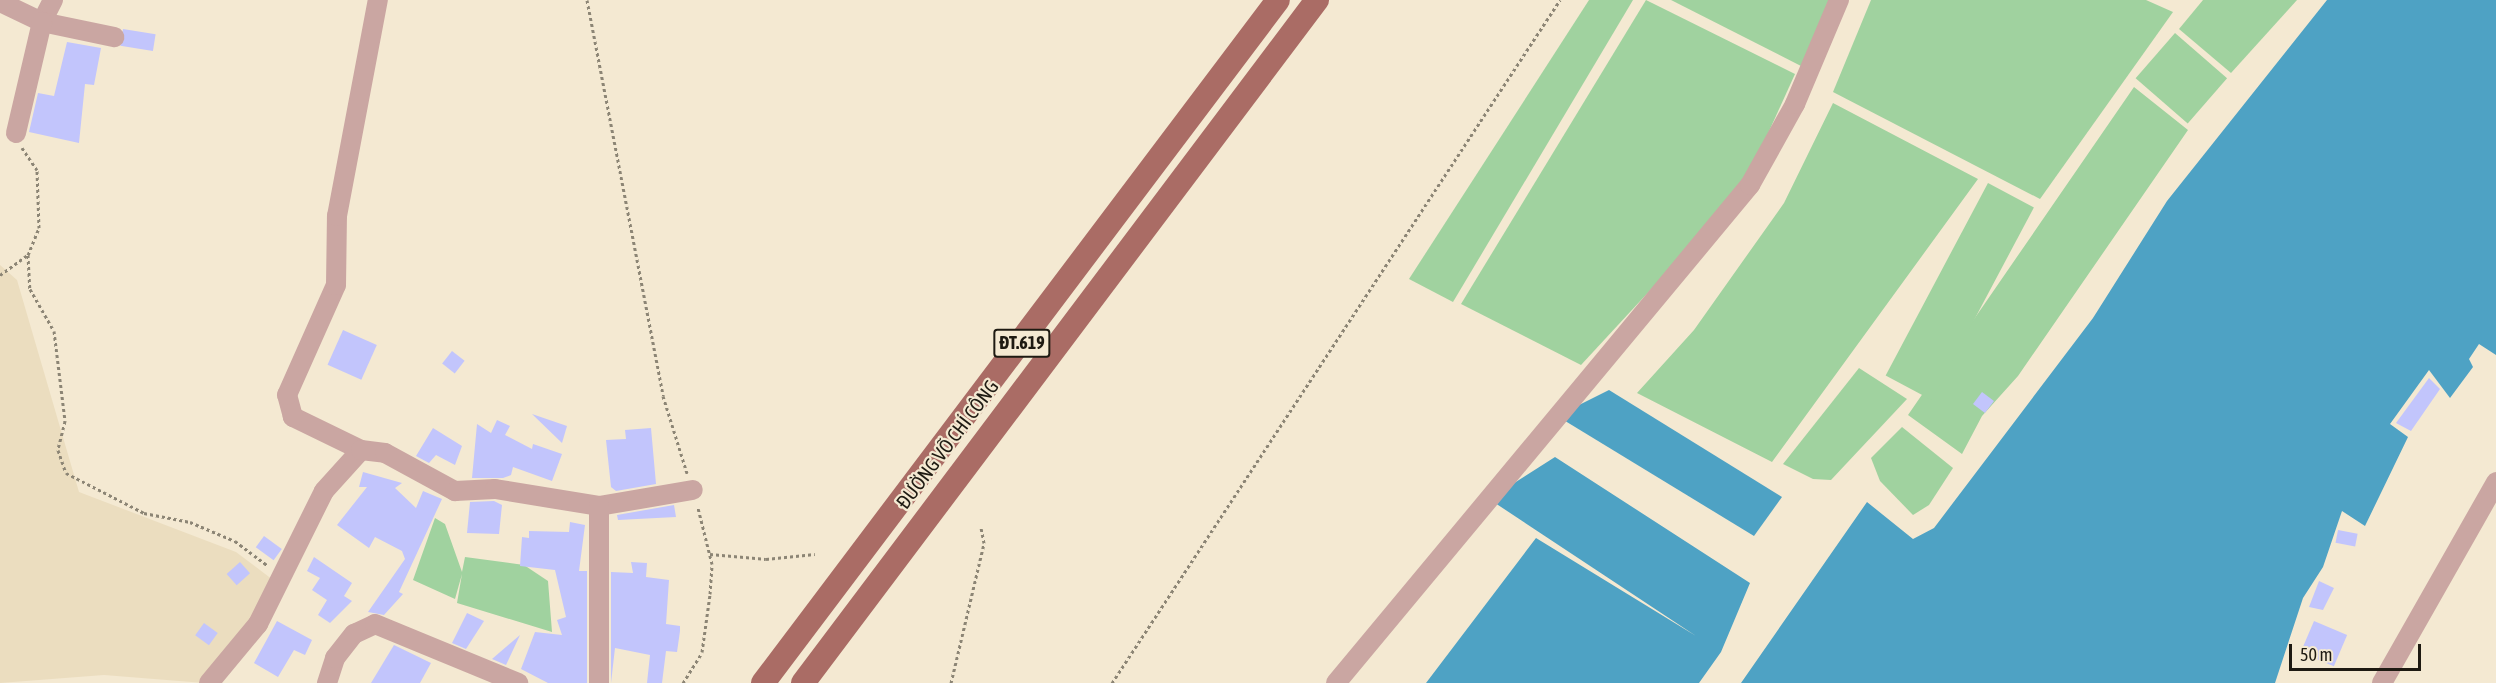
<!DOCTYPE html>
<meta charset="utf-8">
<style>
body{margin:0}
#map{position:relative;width:2496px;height:683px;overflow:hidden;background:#f4e9d2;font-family:"Asap Condensed",sans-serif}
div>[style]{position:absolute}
.built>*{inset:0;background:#ebddbf}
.green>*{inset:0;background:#a0d29f;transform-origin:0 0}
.water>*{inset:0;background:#4ea2c4}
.building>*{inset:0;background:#c2c5fc;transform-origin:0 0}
.path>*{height:3px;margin-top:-1.5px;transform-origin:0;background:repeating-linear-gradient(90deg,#8c8575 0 3px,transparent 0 6px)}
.minor>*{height:20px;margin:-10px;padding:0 10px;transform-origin:10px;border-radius:10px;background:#caa6a2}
.major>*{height:24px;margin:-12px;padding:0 12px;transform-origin:12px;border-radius:12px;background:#aa6c65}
span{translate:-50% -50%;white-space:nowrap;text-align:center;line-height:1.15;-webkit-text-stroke:4.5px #f4e9d2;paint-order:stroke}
.shield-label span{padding:2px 4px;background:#f4e9d2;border:2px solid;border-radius:4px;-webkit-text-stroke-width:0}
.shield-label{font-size:18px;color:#1e1a12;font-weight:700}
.street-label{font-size:20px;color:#1e1a12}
.scale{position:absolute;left:2289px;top:644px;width:132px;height:27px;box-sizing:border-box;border:3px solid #1e1a12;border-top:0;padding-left:8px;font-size:18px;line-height:21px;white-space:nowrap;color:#1e1a12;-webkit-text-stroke:4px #f4e9d2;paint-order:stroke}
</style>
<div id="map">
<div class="built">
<i style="clip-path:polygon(0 265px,17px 280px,79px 492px,236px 552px,277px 583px,204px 683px,104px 675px,0 683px)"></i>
</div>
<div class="green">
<i style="clip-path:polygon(1589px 0,1633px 0,1453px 302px,1409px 279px)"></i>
<i style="clip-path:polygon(1646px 0,1795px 74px,1742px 191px,1581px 365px,1461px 304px)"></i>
<i style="clip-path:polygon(1671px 0,1832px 0,1801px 66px)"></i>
<i style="clip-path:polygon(1871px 0,2146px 0,2173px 12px,2040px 199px,1833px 92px)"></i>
<i style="clip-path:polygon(2203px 0,2297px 0,2231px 73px,2179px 29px)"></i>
<i style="left:2175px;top:33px;width:69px;height:60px;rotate:41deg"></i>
<i style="clip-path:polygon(2134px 87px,2188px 130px,2018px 376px,1982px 416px,1962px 454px,1908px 415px)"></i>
<i style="clip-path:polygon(1833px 103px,1978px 179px,1772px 462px,1637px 393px,1694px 330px,1784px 203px)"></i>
<i style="left:1988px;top:183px;width:52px;height:218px;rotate:28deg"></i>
<i style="clip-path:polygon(1859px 368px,1907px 399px,1831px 480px,1813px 479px,1783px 464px)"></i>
<i style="clip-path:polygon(1902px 427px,1953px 468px,1929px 505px,1913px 515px,1880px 481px,1871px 458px)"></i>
<i style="clip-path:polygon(435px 518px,445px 524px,462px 572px,465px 557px,524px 565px,548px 581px,552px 632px,457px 603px,462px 574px,455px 599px,413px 580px)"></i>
</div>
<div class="water">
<i style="clip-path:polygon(2327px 0,2496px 0,2496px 355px,2479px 344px,2469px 359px,2473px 367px,2450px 398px,2429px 370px,2390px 424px,2408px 437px,2365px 526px,2342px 511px,2323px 567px,2303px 598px,2275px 683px,1741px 683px,1867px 502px,1913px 539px,1934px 528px,2093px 318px,2167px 201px)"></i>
<i style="clip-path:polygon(1609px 390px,1782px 497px,1754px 536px,1557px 416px)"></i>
<i style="clip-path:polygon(1555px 457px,1750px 583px,1721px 652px,1699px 683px,1426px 683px,1536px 538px,1696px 636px,1489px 499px)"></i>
</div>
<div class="building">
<i style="left:123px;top:29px;width:33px;height:17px;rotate:9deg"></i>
<i style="clip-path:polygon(67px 42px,101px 48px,94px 85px,85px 84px,79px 143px,29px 132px,38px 93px,54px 96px)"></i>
<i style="left:343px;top:330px;width:37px;height:38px;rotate:24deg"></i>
<i style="left:452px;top:351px;width:16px;height:16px;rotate:38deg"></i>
<i style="clip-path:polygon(2429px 378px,2440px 389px,2411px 431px,2396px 423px)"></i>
<i style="left:1982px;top:392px;width:15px;height:15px;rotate:37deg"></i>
<i style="clip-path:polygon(532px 414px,567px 426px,562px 443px)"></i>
<i style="clip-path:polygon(497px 420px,510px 426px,505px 435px,532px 449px,533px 444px,562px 454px,552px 481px,513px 467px,511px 475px,503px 478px,472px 478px,477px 424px,491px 433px)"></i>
<i style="clip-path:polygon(433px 428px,462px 446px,455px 465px,436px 455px,429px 463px,416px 456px)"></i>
<i style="clip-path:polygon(651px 428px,656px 484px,616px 491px,611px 487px,606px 440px,626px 439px,625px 430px)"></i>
<i style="clip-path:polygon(363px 472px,402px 483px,395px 488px,416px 508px,423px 491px,442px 499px,399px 592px,403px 594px,384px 615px,368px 612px,405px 559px,402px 551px,375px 537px,369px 548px,337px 525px,367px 487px,359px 487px)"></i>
<i style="clip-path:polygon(494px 501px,502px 505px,499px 534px,467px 533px,470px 502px)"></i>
<i style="clip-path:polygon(674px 505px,676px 517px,618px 520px,617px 515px)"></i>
<i style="clip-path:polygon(570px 522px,585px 525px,579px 571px,587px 571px,587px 683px,548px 683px,521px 669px,535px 632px,562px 635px,557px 620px,566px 617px,555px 570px,520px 566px,522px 537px,529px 538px,529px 531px,569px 532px)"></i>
<i style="left:2338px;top:530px;width:20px;height:13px;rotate:11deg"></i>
<i style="left:264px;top:536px;width:22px;height:14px;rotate:36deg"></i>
<i style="clip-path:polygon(314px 557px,352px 583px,344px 596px,352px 601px,330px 623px,318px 615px,327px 600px,312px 590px,320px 578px,307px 571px)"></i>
<i style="left:240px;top:562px;width:15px;height:18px;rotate:48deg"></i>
<i style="clip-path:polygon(631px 562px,647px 563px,646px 577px,669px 580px,666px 624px,680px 626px,680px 631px,677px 652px,666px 651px,662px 683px,647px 683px,650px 655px,615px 648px,611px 683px,611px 572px,633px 573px)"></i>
<i style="clip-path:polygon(2319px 581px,2334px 588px,2323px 610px,2309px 607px)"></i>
<i style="clip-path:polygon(467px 613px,484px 621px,466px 649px,452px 643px)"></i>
<i style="clip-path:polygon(277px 621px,312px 640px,305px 655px,294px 650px,278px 677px,254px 663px)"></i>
<i style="left:2314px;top:621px;width:36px;height:34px;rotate:23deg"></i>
<i style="left:204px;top:623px;width:17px;height:15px;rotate:36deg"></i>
<i style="clip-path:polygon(520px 635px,506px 665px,492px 659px)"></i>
<i style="clip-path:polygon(394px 645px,431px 663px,420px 683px,371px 683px)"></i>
</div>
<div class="path">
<i style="left:587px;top:0;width:403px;rotate:79.1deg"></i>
<i style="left:663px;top:396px;width:81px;rotate:72.7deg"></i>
<i style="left:28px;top:255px;width:34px;rotate:87deg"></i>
<i style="left:30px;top:289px;width:48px;rotate:60.3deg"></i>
<i style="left:54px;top:331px;width:91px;rotate:83deg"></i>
<i style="left:65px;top:421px;width:30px;rotate:104deg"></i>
<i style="left:58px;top:450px;width:24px;rotate:71deg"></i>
<i style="left:66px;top:473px;width:88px;rotate:27.1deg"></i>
<i style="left:144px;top:513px;width:47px;rotate:11.1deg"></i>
<i style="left:190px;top:522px;width:49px;rotate:22.9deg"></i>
<i style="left:235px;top:541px;width:40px;rotate:37deg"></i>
<i style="left:0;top:275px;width:34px;rotate:-36deg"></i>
<i style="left:28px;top:255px;width:29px;rotate:-68deg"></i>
<i style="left:39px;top:228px;width:58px;rotate:-92deg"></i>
<i style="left:37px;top:170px;width:27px;rotate:-124deg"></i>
<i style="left:710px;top:554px;width:56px;rotate:5.1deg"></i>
<i style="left:766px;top:559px;width:49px;rotate:-5.8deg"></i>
<i style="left:683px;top:683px;width:36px;rotate:-58deg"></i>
<i style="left:702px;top:652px;width:59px;rotate:-82.1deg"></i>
<i style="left:710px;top:594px;width:30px;rotate:-86deg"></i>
<i style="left:712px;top:564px;width:58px;rotate:-104deg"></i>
<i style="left:951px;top:683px;width:144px;rotate:-76.7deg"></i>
<i style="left:984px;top:543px;width:16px;rotate:-101deg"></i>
<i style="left:1112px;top:683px;width:817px;rotate:-56.74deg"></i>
</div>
<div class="minor">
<i style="left:53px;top:0;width:25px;rotate:117deg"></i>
<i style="left:42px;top:22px;width:74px;rotate:11.8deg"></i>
<i style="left:0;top:2px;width:47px;rotate:25.5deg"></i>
<i style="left:42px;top:22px;width:114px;rotate:103.2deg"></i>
<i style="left:361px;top:450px;width:76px;rotate:-154.1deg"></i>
<i style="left:293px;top:417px;width:23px;rotate:-105deg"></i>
<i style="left:287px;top:395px;width:120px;rotate:-66deg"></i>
<i style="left:336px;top:285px;width:69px;rotate:-89.2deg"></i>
<i style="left:337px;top:216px;width:220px;rotate:-79.3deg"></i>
<i style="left:599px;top:506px;width:95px;rotate:-9.7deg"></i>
<i style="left:209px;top:683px;width:77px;rotate:-50.3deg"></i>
<i style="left:258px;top:624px;width:148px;rotate:-63.6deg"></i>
<i style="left:324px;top:491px;width:55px;rotate:-47.9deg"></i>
<i style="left:361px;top:450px;width:24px;rotate:7deg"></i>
<i style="left:385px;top:453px;width:80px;rotate:28.5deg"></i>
<i style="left:455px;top:491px;width:40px;rotate:-2.9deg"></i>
<i style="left:495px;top:489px;width:105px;rotate:9.3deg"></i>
<i style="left:599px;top:506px;width:177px;rotate:90deg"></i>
<i style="left:327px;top:683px;width:26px;rotate:-72deg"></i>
<i style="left:335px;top:658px;width:31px;rotate:-52deg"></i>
<i style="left:354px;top:634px;width:23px;rotate:-25deg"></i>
<i style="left:375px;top:624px;width:155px;rotate:22.4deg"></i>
<i style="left:1336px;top:683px;width:648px;rotate:-50.26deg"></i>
<i style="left:1750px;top:185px;width:93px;rotate:-60.9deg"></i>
<i style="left:1795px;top:104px;width:113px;rotate:-67.1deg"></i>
<i style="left:2382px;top:683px;width:231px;rotate:-60.4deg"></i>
</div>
<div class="major">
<i style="left:763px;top:683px;width:855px;rotate:-52.98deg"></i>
<i style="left:803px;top:683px;width:855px;rotate:-53.04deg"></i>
</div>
<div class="shield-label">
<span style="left:1022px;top:343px">ĐT.619</span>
</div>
<div class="street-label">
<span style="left:947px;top:444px;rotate:-53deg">ĐƯỜNG VÕ CHÍ CÔNG</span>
</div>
<div class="scale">50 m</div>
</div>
